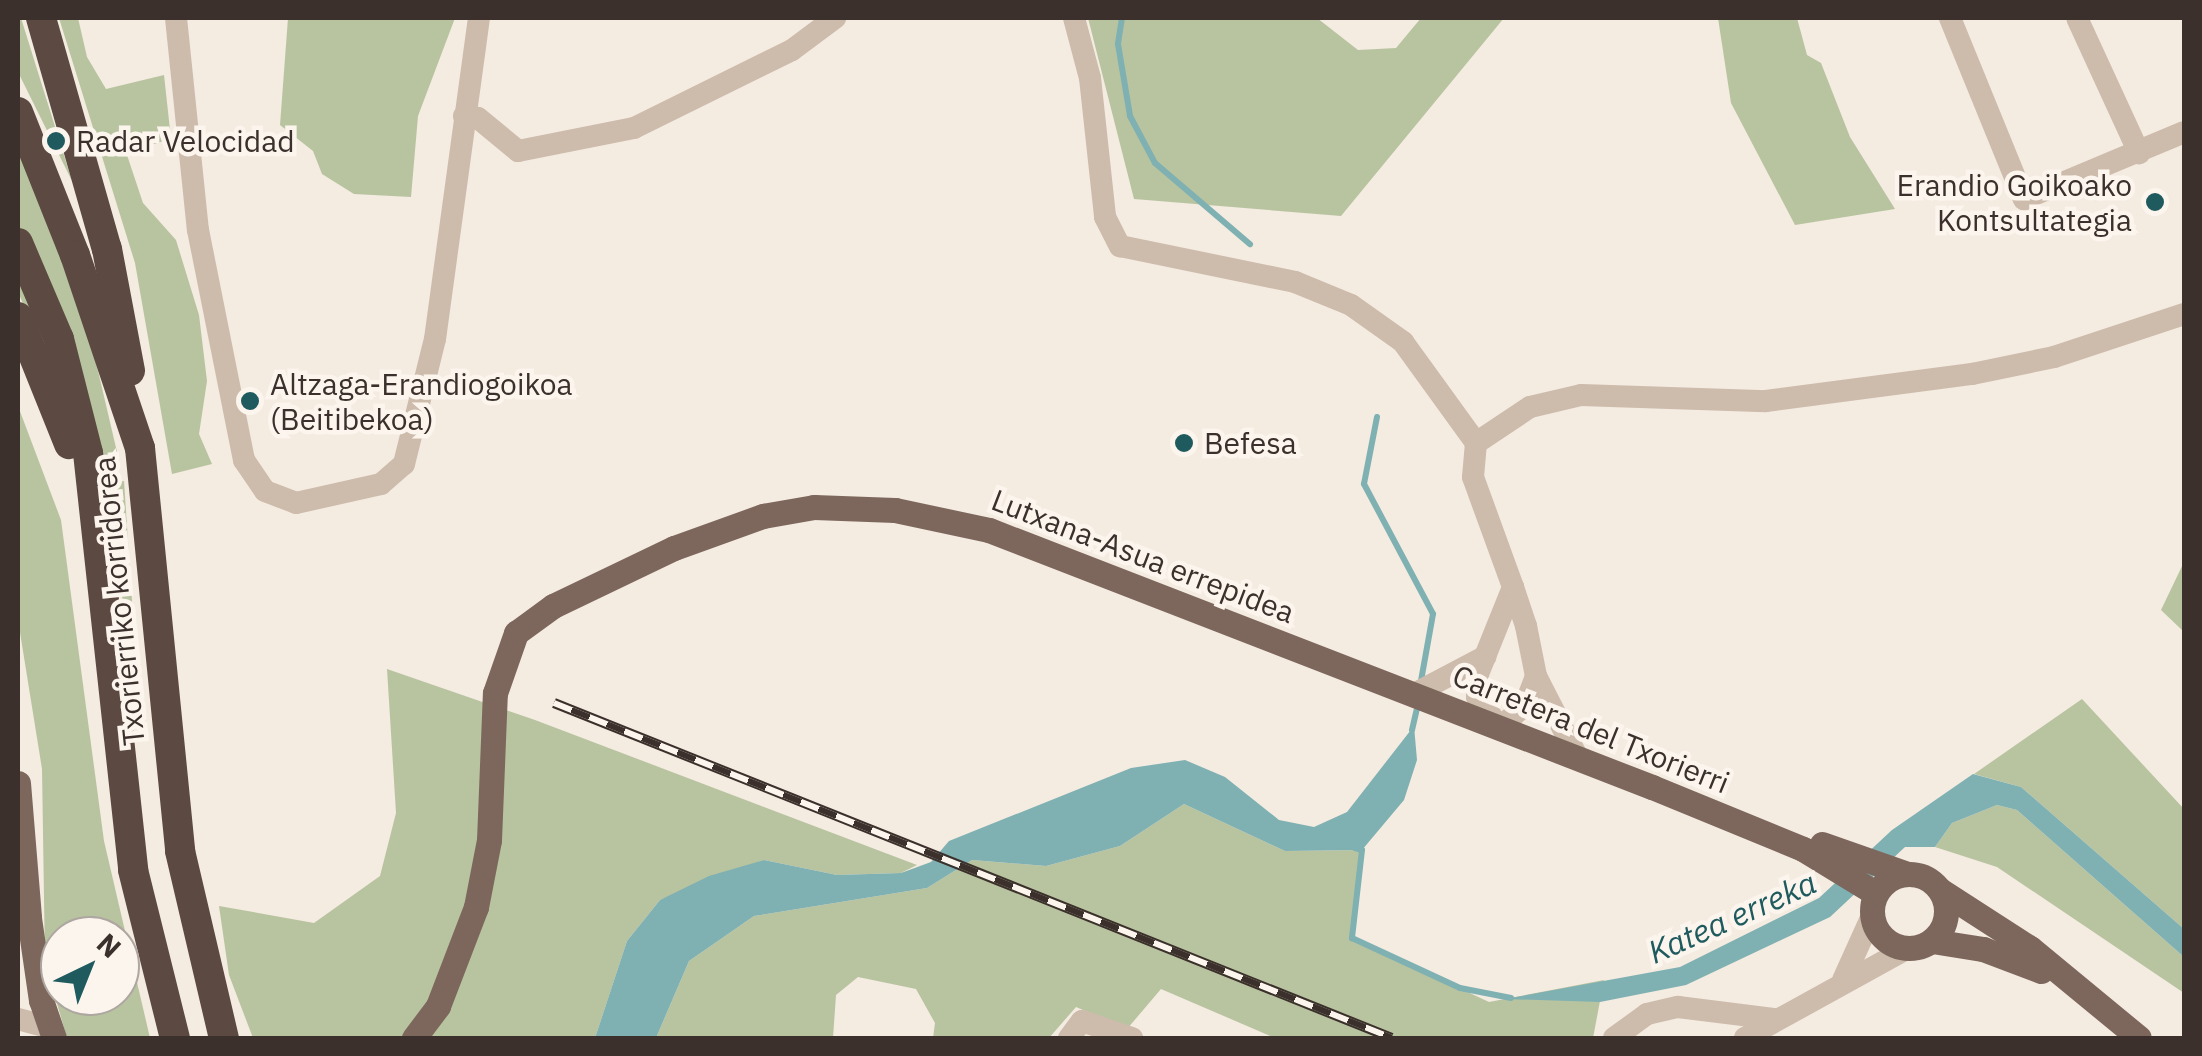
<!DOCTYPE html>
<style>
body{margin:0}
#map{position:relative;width:2202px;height:1056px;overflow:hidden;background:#f4ebe1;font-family:"IBM Plex Sans",sans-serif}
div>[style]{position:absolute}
.green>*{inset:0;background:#b8c4a0}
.water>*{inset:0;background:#7fb0b2}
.stream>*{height:6px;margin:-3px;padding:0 3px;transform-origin:3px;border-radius:3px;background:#7fb0b2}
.minor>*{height:22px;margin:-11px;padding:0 11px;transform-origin:11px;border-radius:11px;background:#cdbbac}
.primary>*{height:25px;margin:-12.5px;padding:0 12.5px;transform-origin:12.5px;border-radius:12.5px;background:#7d675c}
.primary>.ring{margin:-12.5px;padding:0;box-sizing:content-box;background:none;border:25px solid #7d675c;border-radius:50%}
.motorway>*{height:30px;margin:-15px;padding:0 15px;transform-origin:15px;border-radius:15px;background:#5c4a42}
.rail>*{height:10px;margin-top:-5px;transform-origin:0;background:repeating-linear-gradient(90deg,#fbf5ee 0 19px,#3b302b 0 38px);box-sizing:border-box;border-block:2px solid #3b302b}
.dots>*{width:28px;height:28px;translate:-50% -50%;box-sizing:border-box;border:5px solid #fbf5ee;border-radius:50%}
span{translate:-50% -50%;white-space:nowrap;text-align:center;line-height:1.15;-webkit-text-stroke:9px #fbf5ee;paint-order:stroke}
.poi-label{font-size:30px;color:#3b302b}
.left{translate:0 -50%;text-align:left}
.right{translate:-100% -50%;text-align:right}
.street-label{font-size:30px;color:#3b302b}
.water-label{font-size:32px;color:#1f5a5e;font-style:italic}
.frame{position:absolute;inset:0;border:20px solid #3b302b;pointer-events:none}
.north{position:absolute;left:40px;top:916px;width:100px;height:100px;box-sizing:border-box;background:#fbf5ee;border:2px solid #aea6a0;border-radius:50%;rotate:43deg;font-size:28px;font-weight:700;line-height:40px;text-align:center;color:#3b302b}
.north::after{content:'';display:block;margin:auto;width:35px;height:45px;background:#1f5a5e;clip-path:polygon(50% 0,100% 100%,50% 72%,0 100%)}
</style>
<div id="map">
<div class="green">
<i style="clip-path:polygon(18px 18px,21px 18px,72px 181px,18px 72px)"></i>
<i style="clip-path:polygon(59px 18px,78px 18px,87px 57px,106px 89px,164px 75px,171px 139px,126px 152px,143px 203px,176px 240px,199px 315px,207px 381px,199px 434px,212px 464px,172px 474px,135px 263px)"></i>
<i style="clip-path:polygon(288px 18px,455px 18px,418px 116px,411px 197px,354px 194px,322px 174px,313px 151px,280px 125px)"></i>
<i style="clip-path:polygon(1088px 18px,1317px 18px,1358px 50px,1396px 48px,1421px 18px,1504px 18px,1341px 216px,1134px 199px)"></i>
<i style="clip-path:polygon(1718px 18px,1797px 18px,1807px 55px,1821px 63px,1850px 137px,1895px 209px,1795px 225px,1731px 103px)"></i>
<i style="clip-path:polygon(18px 146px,82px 307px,99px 375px,120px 465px,96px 475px,18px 292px)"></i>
<i style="clip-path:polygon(evenodd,18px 406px,61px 520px,104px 841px,150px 1038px,67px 1038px,45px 962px,42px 769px,18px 620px,18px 406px,60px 936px,120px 936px,120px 996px,60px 996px,60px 936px)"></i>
<i style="clip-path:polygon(124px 481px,137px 676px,101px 486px)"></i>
<i style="clip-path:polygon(2184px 562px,2184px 632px,2161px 610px)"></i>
<i style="clip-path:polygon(387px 669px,535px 720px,917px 865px,901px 873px,837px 875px,764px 860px,660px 900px,627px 941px,595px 1038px,253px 1038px,229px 975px,219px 906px,314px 923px,380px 876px,396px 813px)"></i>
<i style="clip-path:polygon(2082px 699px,2184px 809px,2184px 929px,2021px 787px,1974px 774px)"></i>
<i style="clip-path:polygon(1184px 804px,1285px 851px,1362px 850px,1352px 938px,1489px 1002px,1604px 980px,1593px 1038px,1275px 1038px,1161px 989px,1127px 1029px,1076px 1007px,1049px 1038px,933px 1038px,935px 1023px,916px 989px,858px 977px,836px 995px,833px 1038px,656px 1038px,689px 961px,754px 916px,927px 888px,972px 860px,1046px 866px,1120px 846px)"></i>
<i style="clip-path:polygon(1997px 805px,2017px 810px,2184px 957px,2184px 993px,1997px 867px,1935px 847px,1952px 823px)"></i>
</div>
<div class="water">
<i style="clip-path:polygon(1414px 726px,1417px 760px,1404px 800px,1362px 850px,1285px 851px,1184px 804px,1120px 846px,1046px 866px,972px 860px,927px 888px,754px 916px,689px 961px,656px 1038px,595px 1038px,627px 941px,660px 900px,709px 876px,764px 860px,837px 875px,901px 873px,931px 862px,949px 841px,1131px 768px,1185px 760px,1225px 777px,1279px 820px,1314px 827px,1347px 812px)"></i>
<i style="clip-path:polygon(1973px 774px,2021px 787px,2184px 929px,2184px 957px,2017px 810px,1997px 805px,1952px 823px,1935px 847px,1905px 847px,1830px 917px,1686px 985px,1600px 1002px,1505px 999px,1680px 967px,1819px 898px,1892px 830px)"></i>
</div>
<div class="stream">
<i style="left:1122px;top:18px;width:26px;rotate:99deg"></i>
<i style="left:1118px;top:44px;width:73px;rotate:80.5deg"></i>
<i style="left:1130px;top:116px;width:53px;rotate:62deg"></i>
<i style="left:1155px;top:163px;width:125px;rotate:40.5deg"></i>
<i style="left:1377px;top:417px;width:68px;rotate:101deg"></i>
<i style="left:1364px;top:484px;width:147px;rotate:62deg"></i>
<i style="left:1433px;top:614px;width:68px;rotate:100.2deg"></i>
<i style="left:1412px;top:730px;width:28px;rotate:-77deg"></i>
<i style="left:1355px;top:848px;width:7px;rotate:16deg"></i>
<i style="left:1362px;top:850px;width:89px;rotate:96.5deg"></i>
<i style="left:1352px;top:938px;width:119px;rotate:24.8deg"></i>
<i style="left:1460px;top:988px;width:52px;rotate:11.1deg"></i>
</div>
<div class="minor">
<i style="left:176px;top:18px;width:213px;rotate:84.1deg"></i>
<i style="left:198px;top:230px;width:235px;rotate:78.7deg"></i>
<i style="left:244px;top:460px;width:37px;rotate:56deg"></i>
<i style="left:265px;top:491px;width:33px;rotate:21deg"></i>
<i style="left:296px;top:503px;width:87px;rotate:-12.6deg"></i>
<i style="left:381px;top:484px;width:30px;rotate:-41deg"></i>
<i style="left:404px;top:464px;width:129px;rotate:-76.1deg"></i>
<i style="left:435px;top:339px;width:324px;rotate:-82.2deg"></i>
<i style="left:1074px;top:18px;width:62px;rotate:75.1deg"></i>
<i style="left:1090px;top:78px;width:140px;rotate:83.8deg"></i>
<i style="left:1105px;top:217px;width:33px;rotate:63deg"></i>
<i style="left:1120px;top:246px;width:179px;rotate:11.6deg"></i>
<i style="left:1295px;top:282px;width:61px;rotate:22.3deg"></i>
<i style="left:1351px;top:305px;width:64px;rotate:35.4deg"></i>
<i style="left:1403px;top:342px;width:125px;rotate:54.1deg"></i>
<i style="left:1950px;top:18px;width:196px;rotate:67.8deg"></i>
<i style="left:2024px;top:199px;width:173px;rotate:-22.7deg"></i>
<i style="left:2077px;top:18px;width:149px;rotate:65.3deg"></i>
<i style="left:464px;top:116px;width:14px;rotate:8deg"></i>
<i style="left:478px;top:118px;width:52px;rotate:39.5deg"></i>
<i style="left:518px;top:151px;width:118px;rotate:-11.2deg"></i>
<i style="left:634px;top:128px;width:176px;rotate:-26.3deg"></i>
<i style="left:792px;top:50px;width:54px;rotate:-36.7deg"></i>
<i style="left:1513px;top:587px;width:94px;rotate:111.9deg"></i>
<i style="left:1478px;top:674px;width:23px;rotate:92deg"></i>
<i style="left:1477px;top:697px;width:39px;rotate:53deg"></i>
<i style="left:1500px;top:728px;width:34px;rotate:-43deg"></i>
<i style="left:1525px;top:705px;width:31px;rotate:-69deg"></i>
<i style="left:1536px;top:676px;width:51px;rotate:-101.3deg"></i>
<i style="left:1526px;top:626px;width:41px;rotate:-108.4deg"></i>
<i style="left:1513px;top:587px;width:117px;rotate:-110deg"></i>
<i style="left:1473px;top:477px;width:34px;rotate:-85deg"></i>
<i style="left:1476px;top:443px;width:65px;rotate:-33.7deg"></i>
<i style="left:1530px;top:407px;width:52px;rotate:-13.2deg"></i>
<i style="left:1581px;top:395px;width:185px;rotate:1.9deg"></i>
<i style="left:1766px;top:401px;width:208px;rotate:-7.5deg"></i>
<i style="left:1972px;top:374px;width:84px;rotate:-11.7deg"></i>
<i style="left:2054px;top:357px;width:137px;rotate:-18.3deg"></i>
<i style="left:1536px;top:676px;width:92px;rotate:62.9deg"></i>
<i style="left:1414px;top:694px;width:81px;rotate:-27.8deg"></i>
<i style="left:1843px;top:980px;width:68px;rotate:-65.7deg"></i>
<i style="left:18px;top:1019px;width:31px;rotate:15deg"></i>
<i style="left:1069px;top:1038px;width:21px;rotate:-53deg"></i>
<i style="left:1082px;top:1021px;width:53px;rotate:18.8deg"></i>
<i style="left:1614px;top:1038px;width:41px;rotate:-36deg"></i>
<i style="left:1647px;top:1014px;width:32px;rotate:-13deg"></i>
<i style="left:1678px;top:1007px;width:98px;rotate:7.1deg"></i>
<i style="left:1745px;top:1038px;width:184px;rotate:-28.9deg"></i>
</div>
<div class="primary">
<i style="left:18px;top:783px;width:135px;rotate:85.3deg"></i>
<i style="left:29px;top:918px;width:83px;rotate:81.7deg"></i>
<i style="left:41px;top:1000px;width:40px;rotate:71.1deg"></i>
<i style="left:1822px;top:844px;width:90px;rotate:19.4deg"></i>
<i class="ring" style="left:1872px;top:874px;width:49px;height:49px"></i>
<i style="left:1940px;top:890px;width:107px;rotate:32.8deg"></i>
<i style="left:2030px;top:948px;width:141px;rotate:39.5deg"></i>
<i style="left:1932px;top:941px;width:52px;rotate:8.9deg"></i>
<i style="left:1983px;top:949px;width:62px;rotate:20.8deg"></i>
<i style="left:414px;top:1038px;width:40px;rotate:-53deg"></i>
<i style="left:438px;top:1006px;width:106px;rotate:-69deg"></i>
<i style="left:476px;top:907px;width:68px;rotate:-79deg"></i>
<i style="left:489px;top:840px;width:147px;rotate:-87.7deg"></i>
<i style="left:495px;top:693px;width:64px;rotate:-70.7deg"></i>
<i style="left:516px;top:633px;width:46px;rotate:-36.1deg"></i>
<i style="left:553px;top:606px;width:134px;rotate:-25.6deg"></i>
<i style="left:674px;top:548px;width:95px;rotate:-19.8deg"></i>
<i style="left:763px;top:516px;width:52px;rotate:-10deg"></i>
<i style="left:814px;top:507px;width:81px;rotate:2.1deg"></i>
<i style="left:895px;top:510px;width:96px;rotate:12deg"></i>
<i style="left:989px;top:530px;width:711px;rotate:21.19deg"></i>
<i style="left:1652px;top:787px;width:163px;rotate:22.3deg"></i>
<i style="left:1803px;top:849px;width:84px;rotate:31.4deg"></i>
</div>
<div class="motorway">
<i style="left:41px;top:18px;width:240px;rotate:74.1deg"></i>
<i style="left:107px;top:249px;width:124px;rotate:79.3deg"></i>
<i style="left:18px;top:112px;width:154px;rotate:68.3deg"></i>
<i style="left:75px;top:255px;width:204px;rotate:71.4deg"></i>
<i style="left:140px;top:448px;width:405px;rotate:84.3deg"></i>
<i style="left:180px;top:851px;width:192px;rotate:76.8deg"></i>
<i style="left:18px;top:243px;width:104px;rotate:66.9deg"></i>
<i style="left:59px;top:339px;width:118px;rotate:75.7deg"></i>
<i style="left:88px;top:453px;width:419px;rotate:83.8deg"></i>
<i style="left:133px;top:870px;width:173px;rotate:76deg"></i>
<i style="left:18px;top:317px;width:137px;rotate:68.1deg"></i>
</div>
<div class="rail">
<i style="left:554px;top:703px;width:902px;rotate:21.79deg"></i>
</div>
<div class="dots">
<i style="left:56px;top:141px;background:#1f5a5e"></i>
<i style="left:2155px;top:202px;background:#1f5a5e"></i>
<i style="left:250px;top:401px;background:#1f5a5e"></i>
<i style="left:1184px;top:443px;background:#1f5a5e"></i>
</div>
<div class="poi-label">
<span class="left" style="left:76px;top:141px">Radar Velocidad</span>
<span class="right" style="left:2132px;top:202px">Erandio Goikoako<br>Kontsultategia</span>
<span class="left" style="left:270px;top:401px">Altzaga-Erandiogoikoa<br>(Beitibekoa)</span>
<span class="left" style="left:1204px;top:443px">Befesa</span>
</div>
<div class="street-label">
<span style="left:1143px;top:556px;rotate:21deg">Lutxana-Asua errepidea</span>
<span style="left:119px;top:601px;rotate:-96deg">Txorierriko korridorea</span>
<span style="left:1591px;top:729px;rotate:22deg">Carretera del Txorierri</span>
</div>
<div class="water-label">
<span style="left:1732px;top:917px;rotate:-24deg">Katea erreka</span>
</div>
<div class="frame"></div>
<div class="north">N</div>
</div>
